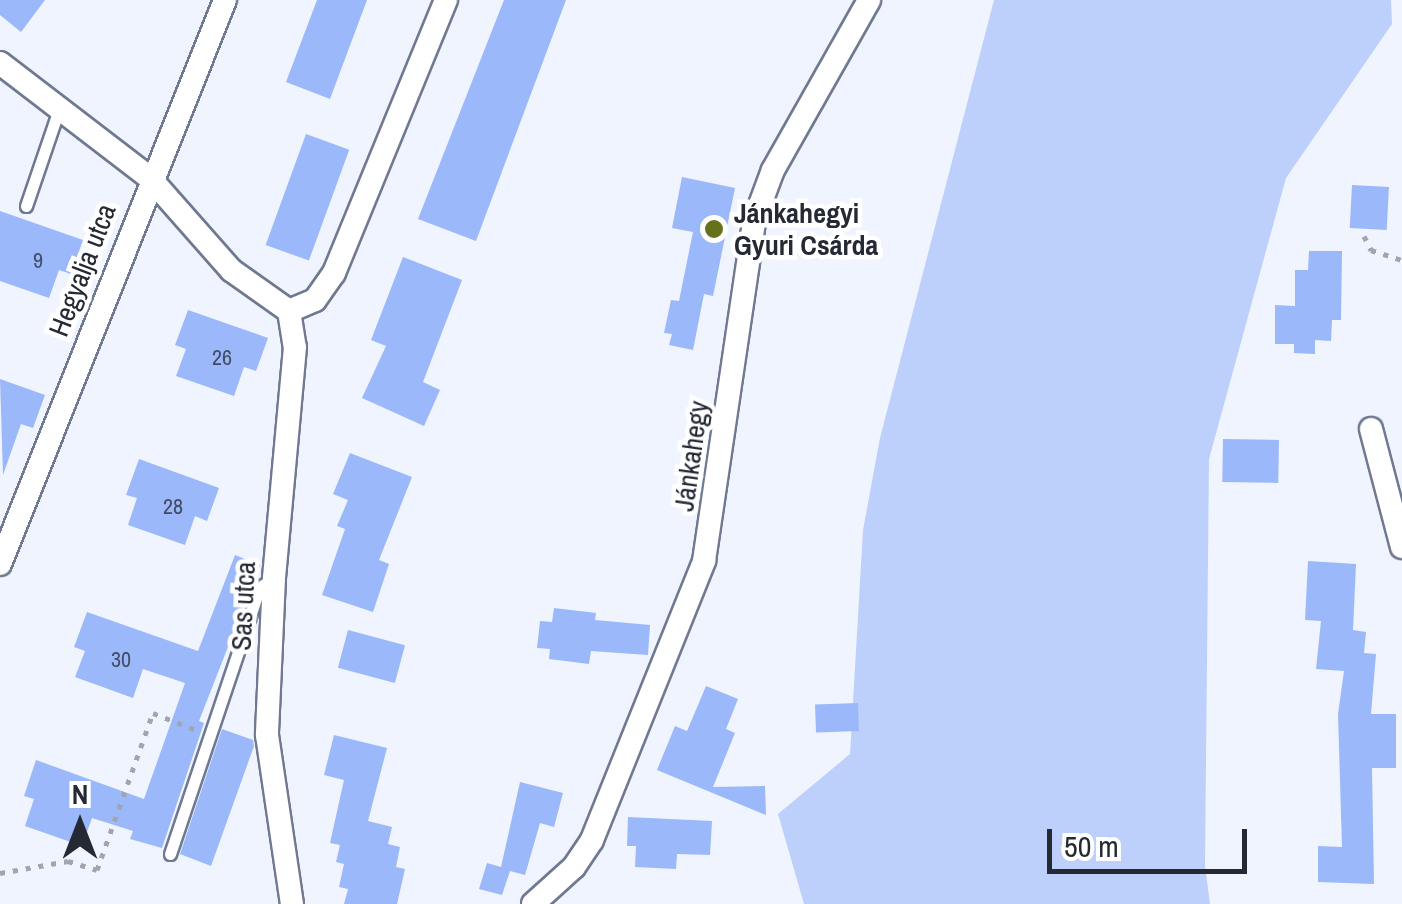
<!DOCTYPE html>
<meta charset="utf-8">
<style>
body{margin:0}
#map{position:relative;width:1402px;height:904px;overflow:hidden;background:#eff4fe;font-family:"Archivo Narrow",sans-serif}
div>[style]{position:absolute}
.green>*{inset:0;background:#bdd0fb}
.building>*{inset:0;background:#9bb8fa;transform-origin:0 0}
.path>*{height:5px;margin-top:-2.5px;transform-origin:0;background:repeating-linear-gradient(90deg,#a0a5af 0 5px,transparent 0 13px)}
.roads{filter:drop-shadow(2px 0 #6f7991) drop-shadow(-2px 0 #6f7991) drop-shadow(0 2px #6f7991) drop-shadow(0 -2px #6f7991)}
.lane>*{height:11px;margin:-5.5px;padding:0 5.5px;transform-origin:5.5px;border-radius:5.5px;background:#fff}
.street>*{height:22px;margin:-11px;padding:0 11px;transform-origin:11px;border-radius:11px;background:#fff}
.dots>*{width:28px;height:28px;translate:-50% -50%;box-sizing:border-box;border:5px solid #fff;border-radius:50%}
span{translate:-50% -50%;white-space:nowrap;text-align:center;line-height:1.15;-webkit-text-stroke:9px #fff;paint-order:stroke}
.number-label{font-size:22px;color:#424d65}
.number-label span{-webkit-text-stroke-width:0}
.poi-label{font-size:28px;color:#242933;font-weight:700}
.left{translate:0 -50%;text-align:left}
.street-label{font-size:28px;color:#242933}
.north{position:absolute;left:30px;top:774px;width:100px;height:100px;-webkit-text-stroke:8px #fff;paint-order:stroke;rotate:0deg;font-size:28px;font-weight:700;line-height:40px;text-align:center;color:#242933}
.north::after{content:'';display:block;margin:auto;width:35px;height:45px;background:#242933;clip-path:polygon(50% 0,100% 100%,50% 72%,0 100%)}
.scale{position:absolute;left:1047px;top:829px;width:200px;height:45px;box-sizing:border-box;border:5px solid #242933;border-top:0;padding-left:12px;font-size:30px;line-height:35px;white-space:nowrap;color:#242933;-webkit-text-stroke:8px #fff;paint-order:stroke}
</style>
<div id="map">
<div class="green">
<i style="clip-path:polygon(994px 0,1391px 0,1392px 24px,1286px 178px,1209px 459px,1205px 865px,1210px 904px,804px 904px,778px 814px,850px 754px,863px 530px,880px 438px)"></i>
</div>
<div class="building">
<i style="clip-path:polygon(0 0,45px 0,21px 32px,0 15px)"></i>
<i style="clip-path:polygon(317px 0,367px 0,330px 99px,286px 82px)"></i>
<i style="clip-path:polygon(504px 0,566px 0,476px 241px,418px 219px)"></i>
<i style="left:306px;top:134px;width:46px;height:118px;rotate:20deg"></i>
<i style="clip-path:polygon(682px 177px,735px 188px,713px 296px,704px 294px,693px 350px,669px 345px,672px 334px,664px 333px,671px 300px,679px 301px,693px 232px,672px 228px)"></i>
<i style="left:1352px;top:185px;width:37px;height:43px;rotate:3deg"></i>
<i style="clip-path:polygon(0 211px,83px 240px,71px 274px,59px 270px,49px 298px,0 281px)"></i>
<i style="clip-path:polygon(1309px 251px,1342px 251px,1341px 320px,1332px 320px,1331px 341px,1315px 340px,1315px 354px,1294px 353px,1294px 344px,1275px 344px,1275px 305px,1295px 306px,1295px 270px,1308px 270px)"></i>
<i style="clip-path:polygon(403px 257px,462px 280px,423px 382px,440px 390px,424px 426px,362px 398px,386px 346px,371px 340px)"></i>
<i style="clip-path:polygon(188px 310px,268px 338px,256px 371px,244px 367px,234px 396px,176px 376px,186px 349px,175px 345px)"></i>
<i style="clip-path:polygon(0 379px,45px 395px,33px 428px,21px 424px,3px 475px)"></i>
<i style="left:1223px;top:439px;width:56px;height:43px;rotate:1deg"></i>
<i style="clip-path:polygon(350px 453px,412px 477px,379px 560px,389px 564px,373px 612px,322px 595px,345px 529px,337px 526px,348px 500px,333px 494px)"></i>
<i style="clip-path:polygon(139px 459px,219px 488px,207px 521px,195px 516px,185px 545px,128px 525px,137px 498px,126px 495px)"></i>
<i style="clip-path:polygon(235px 555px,260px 565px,199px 721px,204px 723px,162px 848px,130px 839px,133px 831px,92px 818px,82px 846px,25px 826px,34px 799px,24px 796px,36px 760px,144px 799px,185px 683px,143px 669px,133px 698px,75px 677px,85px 651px,74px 647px,87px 612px,198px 651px)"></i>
<i style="clip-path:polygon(1308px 561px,1356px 564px,1353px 630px,1366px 632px,1364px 653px,1376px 654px,1371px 714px,1396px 714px,1396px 768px,1372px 768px,1374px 884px,1318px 882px,1318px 846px,1342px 847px,1338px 714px,1344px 671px,1316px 669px,1321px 621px,1305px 620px)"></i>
<i style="clip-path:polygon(554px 608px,596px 613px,595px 620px,650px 625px,648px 655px,591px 651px,589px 664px,549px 659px,550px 649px,537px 648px,540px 621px,552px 622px)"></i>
<i style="left:348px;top:630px;width:59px;height:39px;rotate:15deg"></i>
<i style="clip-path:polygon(706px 686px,738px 699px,726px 729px,735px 733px,713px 787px,765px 786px,766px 815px,657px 770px,675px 726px,687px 731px)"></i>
<i style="left:858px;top:703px;width:28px;height:43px;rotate:88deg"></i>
<i style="clip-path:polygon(222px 729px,253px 740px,254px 746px,211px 866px,180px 854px)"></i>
<i style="clip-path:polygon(334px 735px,387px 748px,368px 821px,392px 827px,388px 844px,400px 847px,396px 867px,405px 869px,397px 904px,344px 904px,348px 889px,339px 887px,344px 864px,336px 862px,340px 845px,330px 843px,344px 780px,324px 775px)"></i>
<i style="clip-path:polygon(520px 782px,563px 793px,554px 827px,540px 823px,525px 875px,510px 871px,502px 895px,479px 889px,487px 863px,501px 867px)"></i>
<i style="clip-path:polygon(628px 817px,712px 821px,710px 855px,677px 854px,676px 869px,635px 867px,636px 846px,627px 846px)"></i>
</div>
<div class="path">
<i style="left:1364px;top:236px;width:16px;rotate:63deg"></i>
<i style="left:1371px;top:250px;width:33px;rotate:18deg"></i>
<i style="left:0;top:873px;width:69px;rotate:-10deg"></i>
<i style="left:68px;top:861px;width:30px;rotate:17deg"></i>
<i style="left:97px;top:870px;width:167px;rotate:-70.4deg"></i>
<i style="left:153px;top:713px;width:46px;rotate:21.6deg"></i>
</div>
<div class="roads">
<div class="lane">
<i style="left:26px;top:206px;width:102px;rotate:-71.2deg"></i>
<i style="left:170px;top:854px;width:282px;rotate:-71.4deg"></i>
<i style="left:260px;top:587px;width:14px;rotate:-34deg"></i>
</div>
<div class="street">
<i style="left:0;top:63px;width:189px;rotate:37.5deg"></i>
<i style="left:150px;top:178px;width:123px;rotate:48.6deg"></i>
<i style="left:231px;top:270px;width:71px;rotate:35.3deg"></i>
<i style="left:289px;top:311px;width:36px;rotate:81deg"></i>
<i style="left:295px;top:347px;width:232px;rotate:95.2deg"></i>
<i style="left:274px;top:578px;width:157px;rotate:92.6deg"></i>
<i style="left:267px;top:735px;width:171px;rotate:81.6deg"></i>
<i style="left:289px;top:311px;width:28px;rotate:-23deg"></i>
<i style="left:315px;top:300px;width:33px;rotate:-55deg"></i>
<i style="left:334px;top:273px;width:295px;rotate:-67.7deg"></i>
<i style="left:1371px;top:429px;width:122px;rotate:75.3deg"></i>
<i style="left:0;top:564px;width:607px;rotate:-68.25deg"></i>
<i style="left:533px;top:904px;width:55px;rotate:-42.1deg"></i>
<i style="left:574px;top:867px;width:32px;rotate:-56deg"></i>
<i style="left:592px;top:840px;width:301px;rotate:-68.1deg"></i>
<i style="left:704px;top:561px;width:344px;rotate:-81.6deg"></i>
<i style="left:754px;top:221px;width:54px;rotate:-69.6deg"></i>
<i style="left:773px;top:170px;width:195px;rotate:-60.5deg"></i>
</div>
</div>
<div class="dots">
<i style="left:714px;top:229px;background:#677119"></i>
</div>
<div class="number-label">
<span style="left:38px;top:261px">9</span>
<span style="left:222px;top:358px">26</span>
<span style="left:173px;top:507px">28</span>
<span style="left:121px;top:660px">30</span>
</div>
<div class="poi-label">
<span class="left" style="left:734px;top:229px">Jánkahegyi<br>Gyuri Csárda</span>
</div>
<div class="street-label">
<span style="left:82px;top:270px;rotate:-69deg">Hegyalja utca</span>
<span style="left:691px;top:456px;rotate:-82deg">Jánkahegy</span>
<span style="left:243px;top:606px;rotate:-87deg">Sas utca</span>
</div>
<div class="north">N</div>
<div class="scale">50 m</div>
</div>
